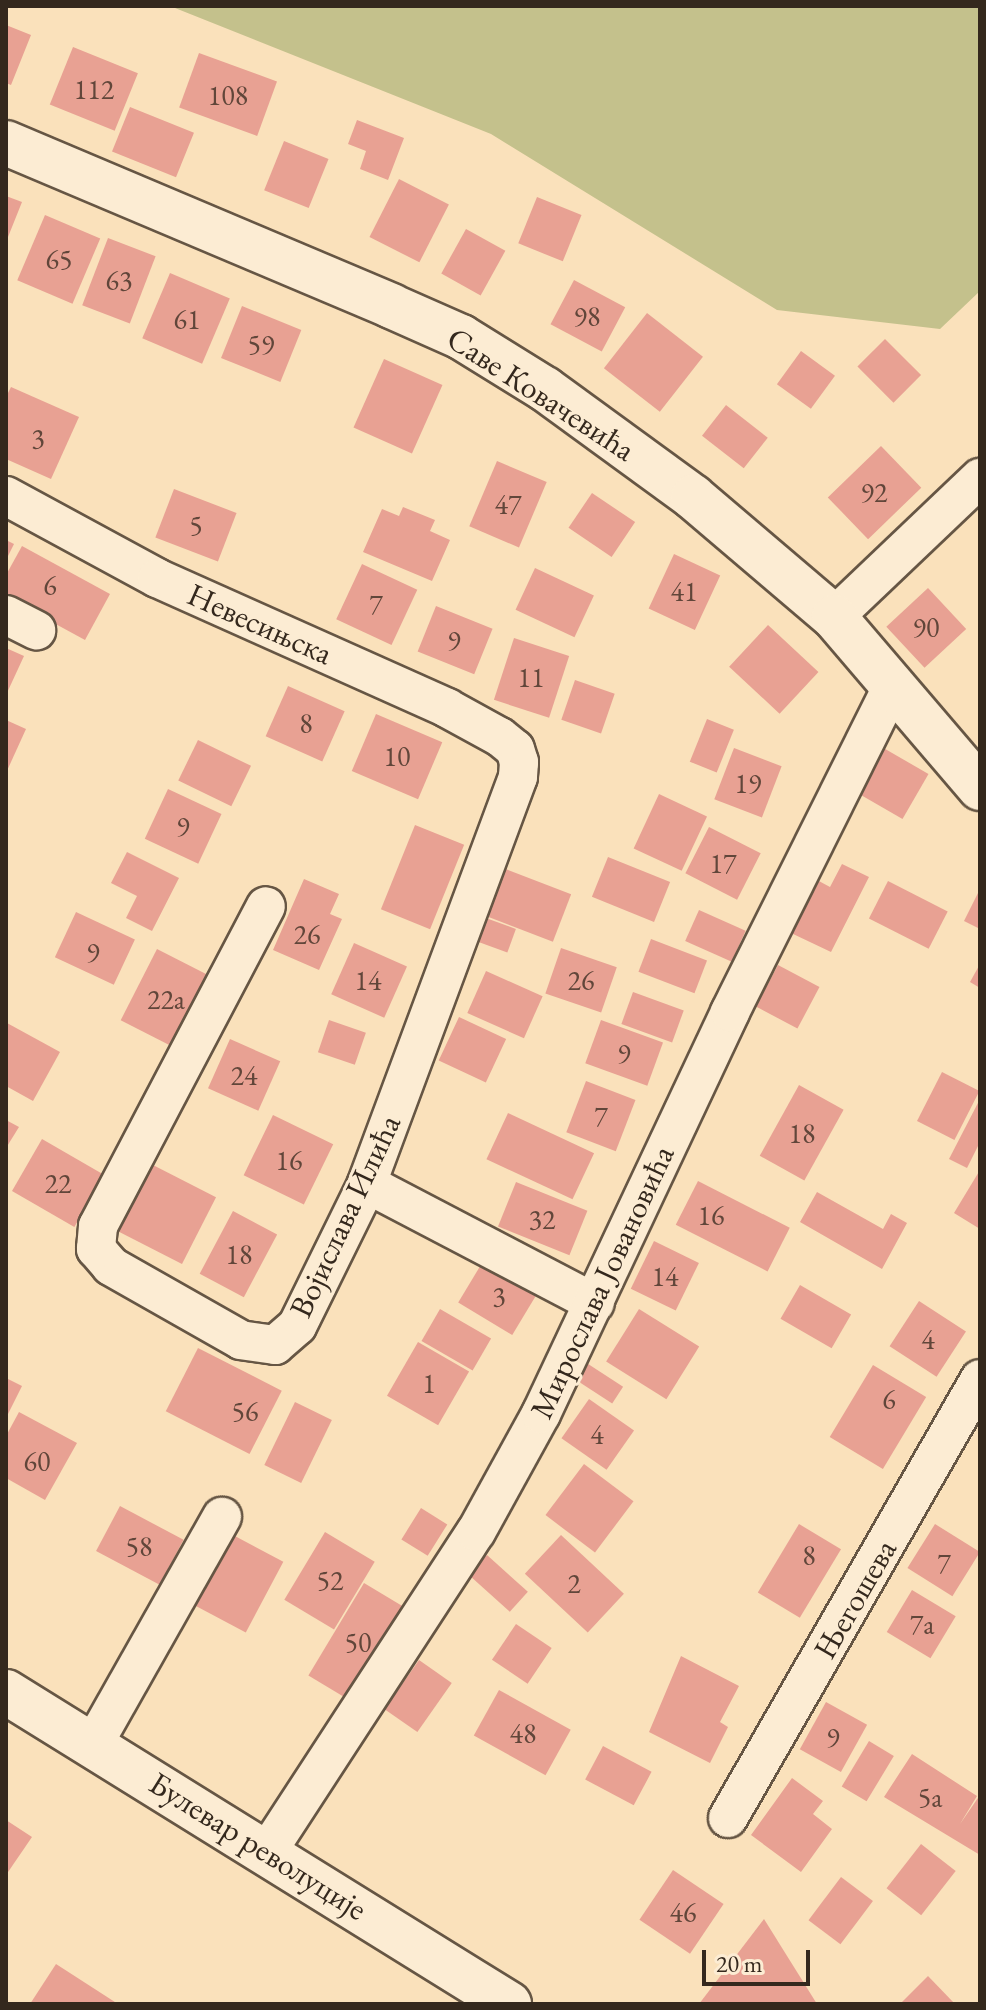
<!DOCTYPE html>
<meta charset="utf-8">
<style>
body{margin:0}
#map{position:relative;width:986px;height:2010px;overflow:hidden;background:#fae1bb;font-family:"EB Garamond",serif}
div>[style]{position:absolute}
.green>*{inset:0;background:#c4c18c}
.building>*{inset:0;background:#e8a193;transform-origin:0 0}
.roads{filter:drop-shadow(2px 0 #665644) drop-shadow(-2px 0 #665644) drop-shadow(0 2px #665644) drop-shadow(0 -2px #665644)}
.street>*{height:38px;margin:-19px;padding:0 19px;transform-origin:19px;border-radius:19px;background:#fcecd3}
.secondary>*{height:44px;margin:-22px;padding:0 22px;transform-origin:22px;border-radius:22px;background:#fcecd3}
span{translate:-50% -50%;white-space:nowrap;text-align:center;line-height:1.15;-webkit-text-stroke:6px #fcecd3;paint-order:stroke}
.number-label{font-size:28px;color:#61463a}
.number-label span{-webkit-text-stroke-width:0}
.street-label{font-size:32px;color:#34281d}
.frame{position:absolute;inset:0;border:8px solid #34281d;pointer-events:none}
.scale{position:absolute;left:702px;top:1950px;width:108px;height:36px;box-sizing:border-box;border:4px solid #34281d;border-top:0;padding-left:10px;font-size:24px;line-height:28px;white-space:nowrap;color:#34281d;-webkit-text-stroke:6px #fcecd3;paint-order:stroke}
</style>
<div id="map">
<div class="green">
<i style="clip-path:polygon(170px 6px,980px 6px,980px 291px,940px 329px,777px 310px,491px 134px)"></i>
</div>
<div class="building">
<i style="clip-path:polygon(6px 25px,31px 35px,11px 85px,6px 83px)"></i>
<i style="left:73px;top:47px;width:70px;height:62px;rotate:22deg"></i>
<i style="left:199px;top:53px;width:83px;height:58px;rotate:20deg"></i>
<i style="left:130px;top:107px;width:69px;height:48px;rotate:22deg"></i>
<i style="clip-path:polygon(357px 120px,404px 138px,388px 180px,360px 169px,366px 151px,348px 144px)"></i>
<i style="left:284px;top:141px;width:48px;height:53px;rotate:22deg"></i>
<i style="left:399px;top:179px;width:56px;height:65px;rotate:27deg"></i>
<i style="clip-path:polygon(6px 196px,22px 202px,6px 242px)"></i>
<i style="left:537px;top:197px;width:48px;height:50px;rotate:22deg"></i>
<i style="left:45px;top:215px;width:60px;height:71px;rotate:23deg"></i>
<i style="left:466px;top:229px;width:45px;height:51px;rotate:29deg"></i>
<i style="left:108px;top:238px;width:51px;height:72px;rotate:21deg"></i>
<i style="left:170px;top:273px;width:65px;height:71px;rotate:23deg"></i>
<i style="left:574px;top:280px;width:58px;height:50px;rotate:28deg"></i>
<i style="left:242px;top:306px;width:64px;height:56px;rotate:22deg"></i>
<i style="left:647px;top:313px;width:71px;height:70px;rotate:38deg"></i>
<i style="left:885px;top:339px;width:51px;height:39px;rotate:45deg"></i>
<i style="left:801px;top:351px;width:42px;height:41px;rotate:36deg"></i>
<i style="left:384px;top:359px;width:64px;height:75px;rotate:24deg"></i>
<i style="clip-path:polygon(11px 387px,79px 417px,51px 479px,6px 459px,6px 397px)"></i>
<i style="left:726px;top:405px;width:53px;height:39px;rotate:38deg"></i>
<i style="left:881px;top:446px;width:58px;height:74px;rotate:46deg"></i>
<i style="left:497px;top:461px;width:54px;height:71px;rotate:23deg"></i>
<i style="left:174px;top:489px;width:67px;height:52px;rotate:21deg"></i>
<i style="left:592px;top:493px;width:52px;height:42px;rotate:34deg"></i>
<i style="clip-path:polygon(403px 507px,435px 520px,430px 531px,450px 540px,432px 581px,363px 552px,382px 509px,399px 516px)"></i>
<i style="clip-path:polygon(6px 540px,14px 544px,6px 560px)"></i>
<i style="clip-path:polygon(22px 546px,110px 594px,85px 640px,6px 597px,6px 575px)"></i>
<i style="left:674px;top:554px;width:51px;height:60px;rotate:25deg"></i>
<i style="left:362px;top:564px;width:61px;height:61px;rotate:25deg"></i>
<i style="left:535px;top:568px;width:65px;height:46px;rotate:25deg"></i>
<i style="left:928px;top:588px;width:56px;height:57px;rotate:47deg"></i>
<i style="left:436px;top:606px;width:61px;height:49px;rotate:22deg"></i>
<i style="left:768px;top:625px;width:69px;height:57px;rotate:43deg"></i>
<i style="left:514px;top:638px;width:58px;height:65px;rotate:18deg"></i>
<i style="clip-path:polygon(6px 648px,24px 656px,6px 695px)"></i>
<i style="left:575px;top:680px;width:42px;height:42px;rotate:19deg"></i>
<i style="left:288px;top:686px;width:62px;height:55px;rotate:24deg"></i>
<i style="left:376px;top:714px;width:72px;height:62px;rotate:23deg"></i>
<i style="left:707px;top:719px;width:29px;height:46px;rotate:22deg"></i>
<i style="clip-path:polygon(6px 720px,26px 729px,6px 773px)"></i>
<i style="left:198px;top:740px;width:59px;height:45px;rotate:26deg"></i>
<i style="left:880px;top:746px;width:56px;height:52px;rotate:30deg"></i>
<i style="left:734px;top:748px;width:51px;height:55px;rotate:21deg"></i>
<i style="left:168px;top:789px;width:59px;height:55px;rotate:25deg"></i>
<i style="left:659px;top:794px;width:53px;height:60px;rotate:25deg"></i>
<i style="left:415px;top:825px;width:53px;height:91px;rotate:22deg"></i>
<i style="left:709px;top:827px;width:58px;height:52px;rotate:27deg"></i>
<i style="clip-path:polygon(127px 852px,179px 878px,152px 931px,126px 918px,137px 896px,111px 883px)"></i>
<i style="left:608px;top:857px;width:67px;height:43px;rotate:22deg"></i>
<i style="clip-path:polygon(842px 864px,869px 877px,831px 952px,791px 933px,817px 880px,830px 887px)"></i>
<i style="left:503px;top:868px;width:73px;height:51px;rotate:21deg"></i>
<i style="clip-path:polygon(304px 879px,339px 894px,330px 914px,342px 919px,319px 970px,273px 950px)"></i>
<i style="left:888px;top:881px;width:67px;height:42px;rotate:27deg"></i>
<i style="clip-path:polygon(980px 889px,980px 929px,964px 921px)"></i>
<i style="left:699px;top:910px;width:51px;height:34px;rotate:24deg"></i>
<i style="left:76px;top:912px;width:65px;height:50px;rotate:25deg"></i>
<i style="left:483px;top:917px;width:35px;height:25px;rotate:20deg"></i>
<i style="left:651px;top:939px;width:60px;height:35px;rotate:21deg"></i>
<i style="left:354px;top:943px;width:58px;height:56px;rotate:24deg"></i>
<i style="left:561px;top:948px;width:59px;height:48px;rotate:19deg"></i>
<i style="left:157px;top:949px;width:60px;height:80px;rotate:27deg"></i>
<i style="clip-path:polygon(980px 964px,980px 988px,970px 982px)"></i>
<i style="left:778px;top:965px;width:47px;height:47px;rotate:28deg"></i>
<i style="left:486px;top:971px;width:62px;height:46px;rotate:24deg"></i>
<i style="left:633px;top:992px;width:54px;height:34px;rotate:20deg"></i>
<i style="left:459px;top:1017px;width:52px;height:48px;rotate:25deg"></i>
<i style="left:329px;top:1020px;width:39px;height:34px;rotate:19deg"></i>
<i style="left:601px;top:1020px;width:66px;height:46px;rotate:20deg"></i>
<i style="clip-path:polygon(7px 1023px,60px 1052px,33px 1101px,6px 1086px)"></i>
<i style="left:230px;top:1039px;width:55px;height:54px;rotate:24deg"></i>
<i style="left:942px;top:1072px;width:42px;height:55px;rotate:27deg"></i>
<i style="left:586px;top:1081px;width:53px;height:55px;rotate:21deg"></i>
<i style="left:799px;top:1085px;width:51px;height:81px;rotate:29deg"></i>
<i style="clip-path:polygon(980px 1099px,980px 1142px,967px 1168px,949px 1159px)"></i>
<i style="left:508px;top:1113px;width:95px;height:51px;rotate:25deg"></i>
<i style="left:273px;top:1115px;width:67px;height:67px;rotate:26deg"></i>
<i style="clip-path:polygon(6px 1120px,19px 1127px,6px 1148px)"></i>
<i style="left:42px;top:1139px;width:72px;height:60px;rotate:30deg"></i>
<i style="left:151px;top:1164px;width:73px;height:75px;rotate:27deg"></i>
<i style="clip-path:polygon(980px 1170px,980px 1229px,954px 1213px)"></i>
<i style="left:698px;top:1181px;width:103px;height:49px;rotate:27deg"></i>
<i style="left:516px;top:1182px;width:77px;height:48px;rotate:22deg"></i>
<i style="clip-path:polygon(817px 1192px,883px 1229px,891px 1214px,907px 1223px,882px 1269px,800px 1222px)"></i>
<i style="left:233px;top:1211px;width:50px;height:71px;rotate:28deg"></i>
<i style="left:654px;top:1241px;width:50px;height:53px;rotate:26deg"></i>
<i style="left:485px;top:1258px;width:63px;height:52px;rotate:31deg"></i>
<i style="left:800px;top:1285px;width:59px;height:39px;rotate:30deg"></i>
<i style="left:919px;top:1301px;width:56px;height:54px;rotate:33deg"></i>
<i style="left:440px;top:1309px;width:59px;height:37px;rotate:30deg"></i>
<i style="left:639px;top:1309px;width:71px;height:62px;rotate:32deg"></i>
<i style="left:418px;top:1342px;width:59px;height:62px;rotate:30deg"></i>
<i style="left:198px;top:1348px;width:94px;height:71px;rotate:27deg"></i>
<i style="left:582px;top:1360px;width:49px;height:20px;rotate:33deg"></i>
<i style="left:873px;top:1365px;width:62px;height:84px;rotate:31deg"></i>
<i style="clip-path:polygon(6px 1378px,22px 1386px,6px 1418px)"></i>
<i style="left:589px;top:1399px;width:55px;height:48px;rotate:35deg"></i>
<i style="left:295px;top:1402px;width:41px;height:70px;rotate:26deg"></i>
<i style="clip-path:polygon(19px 1412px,77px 1443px,45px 1500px,6px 1478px,6px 1436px)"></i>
<i style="left:584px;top:1464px;width:62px;height:64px;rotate:37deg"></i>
<i style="left:120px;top:1506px;width:72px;height:51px;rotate:28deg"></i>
<i style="left:421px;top:1508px;width:31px;height:37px;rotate:32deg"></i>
<i style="left:799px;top:1524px;width:49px;height:80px;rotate:31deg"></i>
<i style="left:935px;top:1524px;width:53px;height:52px;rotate:32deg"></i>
<i style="left:325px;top:1532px;width:58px;height:79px;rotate:31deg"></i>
<i style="left:233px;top:1535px;width:57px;height:80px;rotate:28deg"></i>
<i style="left:561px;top:1535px;width:86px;height:53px;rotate:43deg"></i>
<i style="left:487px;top:1555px;width:55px;height:27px;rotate:42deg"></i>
<i style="left:364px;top:1583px;width:51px;height:108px;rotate:31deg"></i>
<i style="left:912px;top:1590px;width:51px;height:49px;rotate:31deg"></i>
<i style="left:516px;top:1624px;width:43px;height:43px;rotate:34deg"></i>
<i style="clip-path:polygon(681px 1656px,739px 1686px,720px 1722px,728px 1727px,710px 1763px,649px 1732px)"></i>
<i style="left:419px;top:1660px;width:40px;height:60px;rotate:35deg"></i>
<i style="left:499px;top:1690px;width:82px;height:52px;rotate:29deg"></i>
<i style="left:826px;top:1702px;width:47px;height:54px;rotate:29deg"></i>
<i style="left:869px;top:1741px;width:29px;height:53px;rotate:31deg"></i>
<i style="left:603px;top:1746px;width:55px;height:38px;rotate:28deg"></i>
<i style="clip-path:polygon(912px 1754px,977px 1796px,960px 1824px,980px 1795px,980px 1855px,884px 1797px)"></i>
<i style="clip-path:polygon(792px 1778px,823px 1801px,813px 1814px,832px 1829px,801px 1872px,751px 1835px)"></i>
<i style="clip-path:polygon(6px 1820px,32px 1837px,6px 1875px)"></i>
<i style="left:921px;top:1844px;width:44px;height:56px;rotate:38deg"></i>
<i style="left:673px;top:1870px;width:61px;height:60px;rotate:34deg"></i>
<i style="left:841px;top:1877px;width:40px;height:54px;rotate:37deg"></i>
<i style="clip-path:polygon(764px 1919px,817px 2004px,699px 2004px)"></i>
<i style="clip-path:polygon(56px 1964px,118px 2004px,30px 2004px)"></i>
<i style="clip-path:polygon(928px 1976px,955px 2004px,900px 2004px)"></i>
</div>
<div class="roads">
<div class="street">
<i style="left:6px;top:496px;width:172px;rotate:28.5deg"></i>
<i style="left:157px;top:578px;width:318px;rotate:24.1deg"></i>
<i style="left:447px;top:708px;width:60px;rotate:28.7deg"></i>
<i style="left:500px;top:737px;width:19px;rotate:39deg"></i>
<i style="left:515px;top:749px;width:14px;rotate:73deg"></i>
<i style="left:519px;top:762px;width:15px;rotate:94deg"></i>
<i style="left:518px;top:777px;width:434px;rotate:110.4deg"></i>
<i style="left:367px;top:1184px;width:158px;rotate:116.2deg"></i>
<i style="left:297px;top:1326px;width:29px;rotate:139deg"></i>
<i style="left:275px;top:1345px;width:34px;rotate:-172deg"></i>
<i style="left:241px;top:1340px;width:150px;rotate:-150.4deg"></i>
<i style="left:111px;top:1266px;width:23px;rotate:-131deg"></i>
<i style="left:96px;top:1249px;width:23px;rotate:-85deg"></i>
<i style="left:98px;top:1226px;width:361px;rotate:-62.3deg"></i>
<i style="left:6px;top:615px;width:34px;rotate:27deg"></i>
<i style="left:834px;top:617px;width:202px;rotate:-43.6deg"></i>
<i style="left:367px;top:1184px;width:257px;rotate:27.6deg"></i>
<i style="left:94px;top:1743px;width:260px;rotate:-60.5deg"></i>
<i style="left:728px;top:1818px;width:506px;rotate:-60.14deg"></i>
<i style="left:267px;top:1852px;width:382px;rotate:-56.9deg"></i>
<i style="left:476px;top:1532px;width:135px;rotate:-61.2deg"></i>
<i style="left:541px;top:1414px;width:444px;rotate:-64.8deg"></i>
<i style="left:730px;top:1012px;width:363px;rotate:-63.5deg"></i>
</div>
<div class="secondary">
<i style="left:6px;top:143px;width:418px;rotate:22.9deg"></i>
<i style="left:391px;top:306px;width:77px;rotate:23.9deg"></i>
<i style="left:461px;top:337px;width:99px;rotate:31.8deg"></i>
<i style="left:545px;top:389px;width:183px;rotate:36.1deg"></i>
<i style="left:693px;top:497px;width:185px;rotate:40.4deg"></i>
<i style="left:834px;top:617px;width:225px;rotate:49.5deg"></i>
<i style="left:6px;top:1692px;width:592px;rotate:31.81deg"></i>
</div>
</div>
<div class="number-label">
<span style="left:94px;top:89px">112</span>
<span style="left:228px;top:95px">108</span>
<span style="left:59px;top:259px">65</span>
<span style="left:119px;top:280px">63</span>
<span style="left:587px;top:316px">98</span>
<span style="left:187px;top:319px">61</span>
<span style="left:261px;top:344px">59</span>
<span style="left:38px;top:438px">3</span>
<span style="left:874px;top:492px">92</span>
<span style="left:508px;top:504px">47</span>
<span style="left:196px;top:525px">5</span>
<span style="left:50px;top:585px">6</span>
<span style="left:684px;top:591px">41</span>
<span style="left:376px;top:604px">7</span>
<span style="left:926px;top:627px">90</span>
<span style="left:454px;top:640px">9</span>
<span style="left:531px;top:677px">11</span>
<span style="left:306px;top:723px">8</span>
<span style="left:397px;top:756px">10</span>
<span style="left:748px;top:783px">19</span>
<span style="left:183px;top:826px">9</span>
<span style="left:723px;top:863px">17</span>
<span style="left:307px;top:934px">26</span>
<span style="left:93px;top:952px">9</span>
<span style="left:368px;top:980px">14</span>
<span style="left:581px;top:980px">26</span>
<span style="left:166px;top:999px">22a</span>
<span style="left:624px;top:1053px">9</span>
<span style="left:244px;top:1075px">24</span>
<span style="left:601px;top:1116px">7</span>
<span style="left:802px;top:1133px">18</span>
<span style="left:289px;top:1160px">16</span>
<span style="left:58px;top:1183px">22</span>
<span style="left:711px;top:1215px">16</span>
<span style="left:542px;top:1219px">32</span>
<span style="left:239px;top:1254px">18</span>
<span style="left:665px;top:1276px">14</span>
<span style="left:499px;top:1296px">3</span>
<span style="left:928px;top:1339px">4</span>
<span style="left:429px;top:1383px">1</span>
<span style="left:889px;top:1399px">6</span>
<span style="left:245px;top:1411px">56</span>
<span style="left:597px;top:1434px">4</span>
<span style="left:37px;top:1461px">60</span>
<span style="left:139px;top:1546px">58</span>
<span style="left:809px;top:1555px">8</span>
<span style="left:944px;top:1563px">7</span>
<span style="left:330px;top:1580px">52</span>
<span style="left:574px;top:1583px">2</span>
<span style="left:922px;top:1624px">7a</span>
<span style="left:358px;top:1642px">50</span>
<span style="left:523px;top:1733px">48</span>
<span style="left:833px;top:1737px">9</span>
<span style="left:930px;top:1797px">5a</span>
<span style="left:683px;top:1912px">46</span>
</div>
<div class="street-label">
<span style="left:541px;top:394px;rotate:33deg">Саве Ковачевића</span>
<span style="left:260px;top:624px;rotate:24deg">Невесињска</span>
<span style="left:345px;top:1216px;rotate:-65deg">Војислава Илића</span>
<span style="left:602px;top:1282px;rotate:-65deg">Мирослава Јовановића</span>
<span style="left:855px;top:1599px;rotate:-60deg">Његошева</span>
<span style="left:258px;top:1846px;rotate:32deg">Булевар револуције</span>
</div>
<div class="frame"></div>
<div class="scale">20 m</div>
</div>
